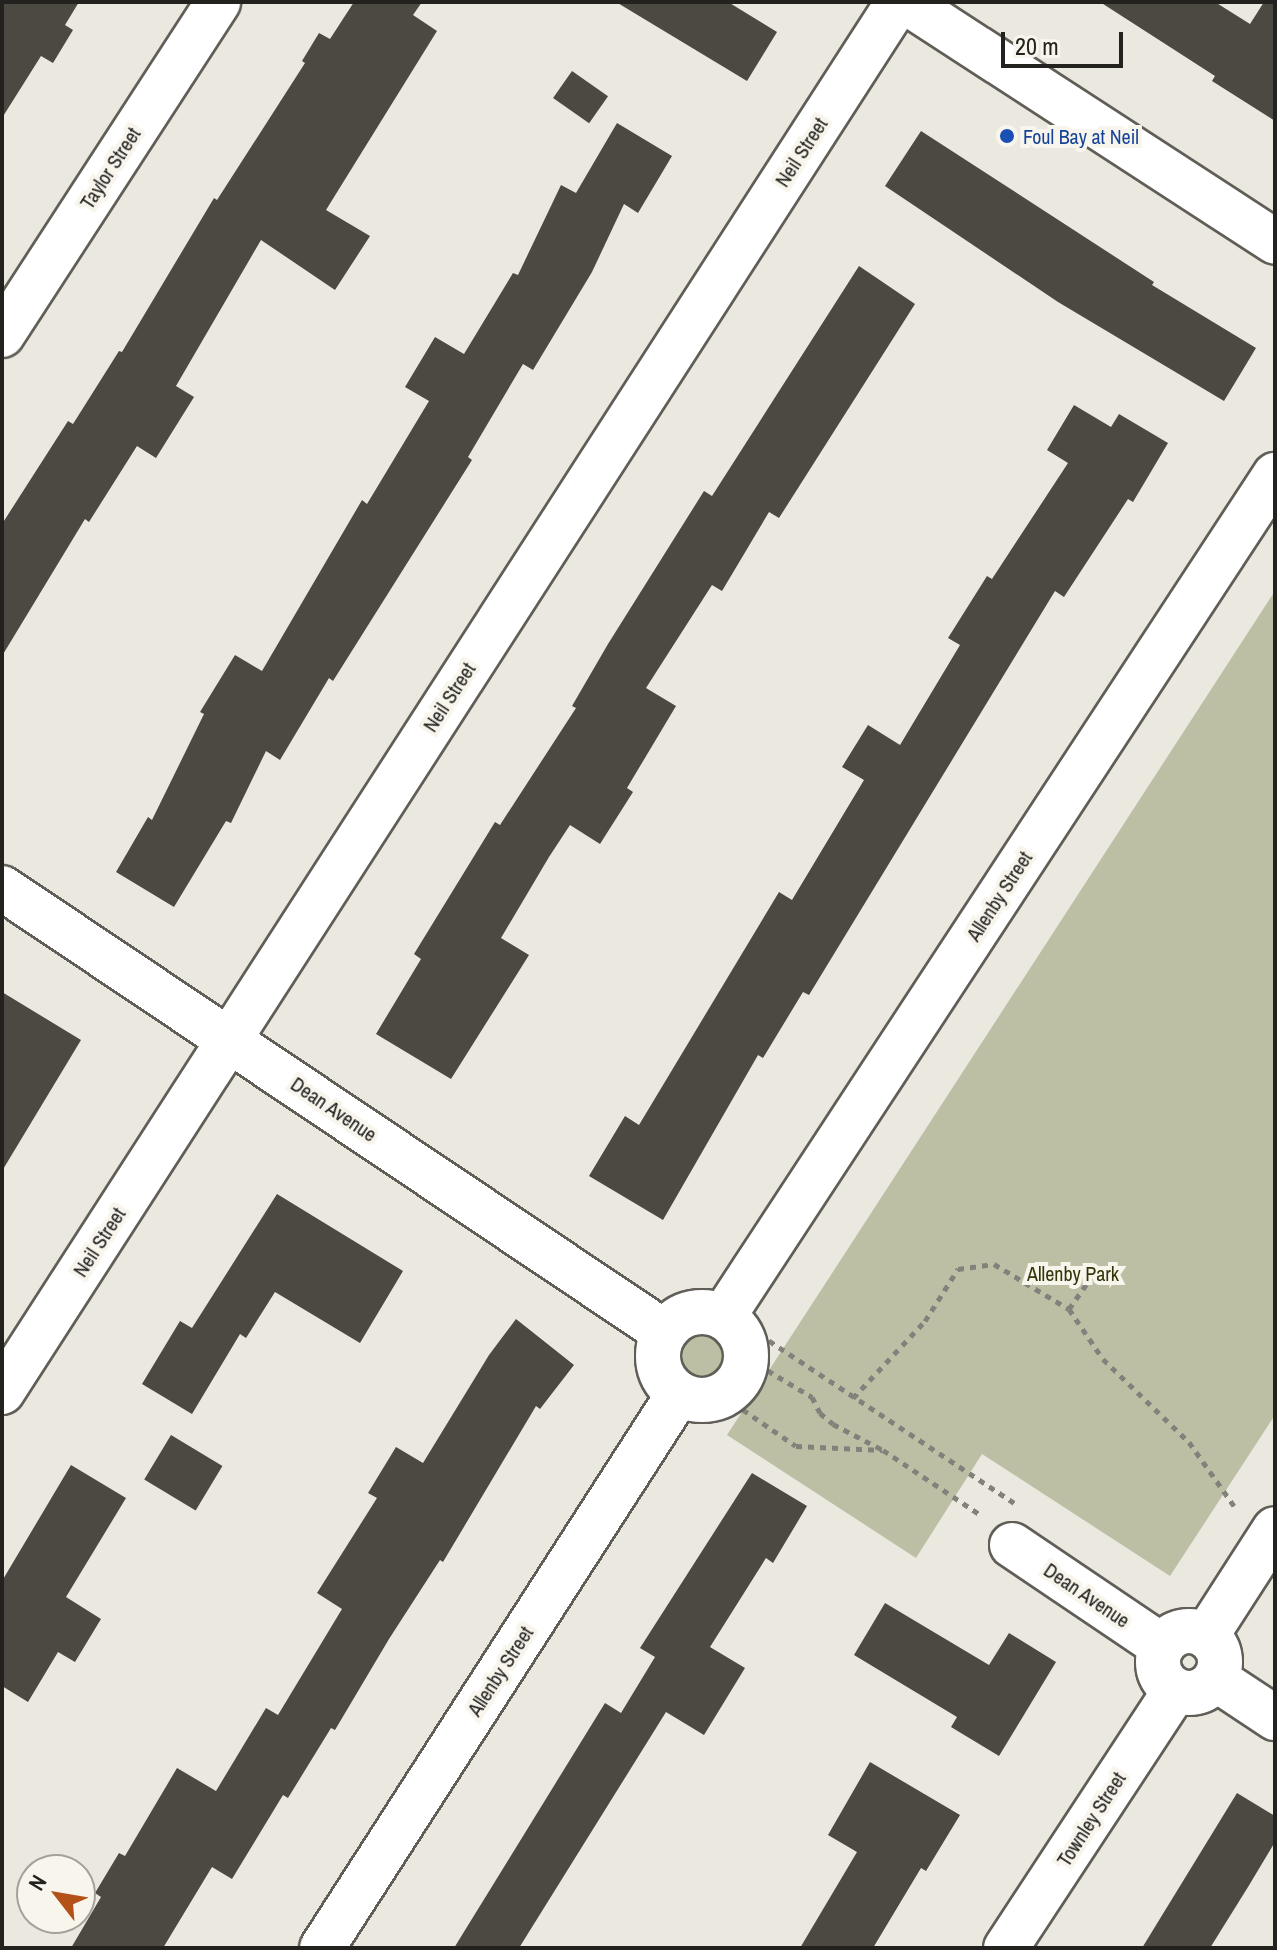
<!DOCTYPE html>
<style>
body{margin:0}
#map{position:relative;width:1277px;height:1950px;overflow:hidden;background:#eae8df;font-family:"Archivo Narrow",sans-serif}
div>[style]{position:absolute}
.green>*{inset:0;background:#bcbfa4}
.building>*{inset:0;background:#4b4942;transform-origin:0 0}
.path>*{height:5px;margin-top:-2.5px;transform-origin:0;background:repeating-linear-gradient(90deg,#83817b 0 6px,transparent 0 12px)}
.roads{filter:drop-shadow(2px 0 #605e57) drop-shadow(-2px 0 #605e57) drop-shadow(0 2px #605e57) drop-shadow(0 -2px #605e57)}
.minor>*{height:44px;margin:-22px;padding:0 22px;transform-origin:22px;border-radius:22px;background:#fff}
.minor>.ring{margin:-22px;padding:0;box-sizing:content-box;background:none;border:44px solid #fff;border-radius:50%}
.secondary>*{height:44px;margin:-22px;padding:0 22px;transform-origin:22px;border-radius:22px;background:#fff}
.dots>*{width:22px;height:22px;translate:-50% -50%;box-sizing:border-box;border:4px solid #f8f5ec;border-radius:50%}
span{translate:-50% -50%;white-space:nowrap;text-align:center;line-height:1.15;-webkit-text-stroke:8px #f8f5ec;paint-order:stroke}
.transit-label{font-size:20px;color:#164399}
.left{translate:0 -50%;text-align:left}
.street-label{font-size:20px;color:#23221f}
.park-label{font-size:20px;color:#333509}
.frame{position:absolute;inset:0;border:4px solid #23221f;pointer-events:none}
.north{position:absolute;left:16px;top:1854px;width:80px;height:80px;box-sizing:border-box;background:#f8f5ec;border:2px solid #a3a19a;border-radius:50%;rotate:301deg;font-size:22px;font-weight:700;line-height:32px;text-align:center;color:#23221f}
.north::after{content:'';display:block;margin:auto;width:28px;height:36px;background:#b45119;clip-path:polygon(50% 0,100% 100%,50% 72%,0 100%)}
.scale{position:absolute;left:1001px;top:32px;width:122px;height:36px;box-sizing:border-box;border:4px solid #23221f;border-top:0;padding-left:10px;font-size:24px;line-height:28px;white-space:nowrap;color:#23221f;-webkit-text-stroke:6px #f8f5ec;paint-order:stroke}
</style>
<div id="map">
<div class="green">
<i style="clip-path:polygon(1275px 591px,1275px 1415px,1170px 1576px,982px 1454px,916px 1558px,727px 1435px)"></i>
<i style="clip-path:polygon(695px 1328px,714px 1333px,725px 1350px,725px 1372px,707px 1383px,688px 1376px,676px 1359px,678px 1338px)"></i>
</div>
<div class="building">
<i style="clip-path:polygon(2px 2px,79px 2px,65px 25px,73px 30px,53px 63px,41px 56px,2px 118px)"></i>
<i style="clip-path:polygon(354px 2px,422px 2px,413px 15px,437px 31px,326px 210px,370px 236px,335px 290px,261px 240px,176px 386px,194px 397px,156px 458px,137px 446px,89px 522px,85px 519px,2px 656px,2px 524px,68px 421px,73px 424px,119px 351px,122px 352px,214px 198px,217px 200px,305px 63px,302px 61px,319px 33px,330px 39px)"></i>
<i style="clip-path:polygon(616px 2px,728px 2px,777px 32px,747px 81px)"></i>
<i style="clip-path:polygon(1100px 2px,1215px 2px,1250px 24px,1264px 2px,1275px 2px,1275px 121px,1212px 81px,1215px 76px)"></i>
<i style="left:572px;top:71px;width:44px;height:33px;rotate:35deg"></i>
<i style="clip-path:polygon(617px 123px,672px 156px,638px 213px,624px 204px,592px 272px,533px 370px,523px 364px,468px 457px,472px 460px,333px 681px,329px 678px,280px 760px,266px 751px,231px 823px,226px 821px,174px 907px,116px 872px,148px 817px,152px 820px,204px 714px,200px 712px,235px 655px,262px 671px,362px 500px,367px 504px,429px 401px,405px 387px,435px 337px,464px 354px,513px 273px,518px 275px,561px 185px,576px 193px)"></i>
<i style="clip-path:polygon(921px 131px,1154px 282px,1152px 285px,1256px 348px,1224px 401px,1058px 302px,885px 186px)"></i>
<i style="clip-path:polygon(859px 266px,915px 304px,779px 518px,769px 512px,722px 591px,712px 585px,646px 688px,676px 706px,627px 788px,633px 792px,600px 844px,570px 825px,549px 857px,501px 938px,529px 955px,451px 1079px,376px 1034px,421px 959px,414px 954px,495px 822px,500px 825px,576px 708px,572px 706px,608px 644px,704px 491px,712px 496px)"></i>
<i style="clip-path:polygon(1074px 405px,1111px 427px,1119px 414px,1168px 443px,1133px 502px,1128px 499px,1064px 597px,1055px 591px,809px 995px,803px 992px,763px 1058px,758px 1055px,663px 1220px,589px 1176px,625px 1116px,639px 1125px,779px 892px,792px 900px,864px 780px,842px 767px,868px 725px,900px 745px,960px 645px,948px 638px,987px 576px,992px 579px,1068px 463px,1047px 450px)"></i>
<i style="clip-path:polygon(2px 992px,81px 1040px,2px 1171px)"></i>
<i style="clip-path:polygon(277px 1194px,403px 1271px,360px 1343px,275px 1292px,246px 1338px,240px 1334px,192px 1414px,142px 1384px,180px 1321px,192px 1328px)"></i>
<i style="clip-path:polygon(516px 1319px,574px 1365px,540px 1409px,536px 1406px,443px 1562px,440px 1560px,389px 1639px,335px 1730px,331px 1728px,288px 1798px,283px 1795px,232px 1879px,212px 1867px,163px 1948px,71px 1948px,101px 1897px,95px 1893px,119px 1853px,125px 1856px,177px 1768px,216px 1791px,266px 1708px,278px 1715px,342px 1609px,317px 1593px,377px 1498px,368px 1493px,396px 1447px,423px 1463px,489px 1355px)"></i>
<i style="left:171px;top:1435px;width:60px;height:52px;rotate:31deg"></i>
<i style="clip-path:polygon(71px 1465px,126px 1498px,66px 1597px,101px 1619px,75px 1662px,58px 1652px,28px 1702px,2px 1686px,2px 1581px)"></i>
<i style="clip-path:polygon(752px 1473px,807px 1506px,773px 1563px,766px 1558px,710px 1647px,745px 1668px,704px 1735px,666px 1712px,519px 1948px,454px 1948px,605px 1703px,621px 1713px,655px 1657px,640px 1648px)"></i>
<i style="clip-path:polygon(885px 1603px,989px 1665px,1009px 1633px,1056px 1662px,999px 1756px,951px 1727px,957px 1717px,854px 1655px)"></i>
<i style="clip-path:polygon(870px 1762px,960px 1815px,926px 1871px,921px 1868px,873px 1948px,800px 1948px,857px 1852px,828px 1835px)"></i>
<i style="clip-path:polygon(1237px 1793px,1275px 1816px,1275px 1842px,1248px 1887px,1210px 1948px,1142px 1948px)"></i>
</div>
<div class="path">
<i style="left:1069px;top:1309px;width:39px;rotate:-55deg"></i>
<i style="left:759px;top:1334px;width:306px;rotate:33.5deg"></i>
<i style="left:747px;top:1358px;width:76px;rotate:31deg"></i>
<i style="left:812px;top:1397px;width:18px;rotate:63deg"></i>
<i style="left:820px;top:1413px;width:17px;rotate:40deg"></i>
<i style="left:833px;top:1424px;width:56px;rotate:27.5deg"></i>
<i style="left:883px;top:1450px;width:118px;rotate:33.6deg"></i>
<i style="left:723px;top:1396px;width:88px;rotate:34.4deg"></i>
<i style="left:796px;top:1446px;width:86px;rotate:2.7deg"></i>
<i style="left:853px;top:1398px;width:105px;rotate:-46.9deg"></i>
<i style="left:925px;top:1321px;width:62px;rotate:-57.6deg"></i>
<i style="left:958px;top:1269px;width:36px;rotate:-8deg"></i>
<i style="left:994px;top:1264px;width:87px;rotate:31deg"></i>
<i style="left:1069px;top:1309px;width:60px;rotate:55.8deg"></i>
<i style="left:1103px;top:1359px;width:120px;rotate:44deg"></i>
<i style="left:1189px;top:1442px;width:83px;rotate:54.8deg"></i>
</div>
<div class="roads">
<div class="minor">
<i style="left:2px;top:335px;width:397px;rotate:-57deg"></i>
<i style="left:2px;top:888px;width:797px;rotate:33.85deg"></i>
<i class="ring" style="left:658px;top:1312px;width:44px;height:44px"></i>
<i style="left:723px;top:1317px;width:1007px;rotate:-56.75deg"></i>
<i style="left:2px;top:1392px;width:1654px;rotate:-57.19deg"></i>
<i style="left:1012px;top:1545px;width:181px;rotate:34deg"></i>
<i class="ring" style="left:1158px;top:1631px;width:18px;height:18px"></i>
<i style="left:1206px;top:1636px;width:127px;rotate:-57.2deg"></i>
<i style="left:1216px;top:1679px;width:71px;rotate:33.5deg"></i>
<i style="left:322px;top:1948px;width:658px;rotate:-57.23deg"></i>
<i style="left:1006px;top:1948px;width:308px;rotate:-56.7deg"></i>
</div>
<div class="secondary">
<i style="left:906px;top:2px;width:440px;rotate:33deg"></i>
</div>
</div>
<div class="dots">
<i style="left:1007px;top:136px;background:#1a4fb4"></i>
</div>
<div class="transit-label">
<span class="left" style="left:1023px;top:136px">Foul Bay at Neil</span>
</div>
<div class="street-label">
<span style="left:801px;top:152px;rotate:-57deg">Neil Street</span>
<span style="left:110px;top:168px;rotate:-57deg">Taylor Street</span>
<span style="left:449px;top:697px;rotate:-57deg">Neil Street</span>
<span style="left:999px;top:896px;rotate:-57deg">Allenby Street</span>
<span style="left:334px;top:1109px;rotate:34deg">Dean Avenue</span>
<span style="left:99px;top:1242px;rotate:-57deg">Neil Street</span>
<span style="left:1087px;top:1595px;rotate:34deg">Dean Avenue</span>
<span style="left:500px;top:1671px;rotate:-57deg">Allenby Street</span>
<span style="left:1091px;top:1819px;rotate:-57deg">Townley Street</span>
</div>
<div class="park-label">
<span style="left:1073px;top:1273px">Allenby Park</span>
</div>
<div class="frame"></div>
<div class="north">N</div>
<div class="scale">20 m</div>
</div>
